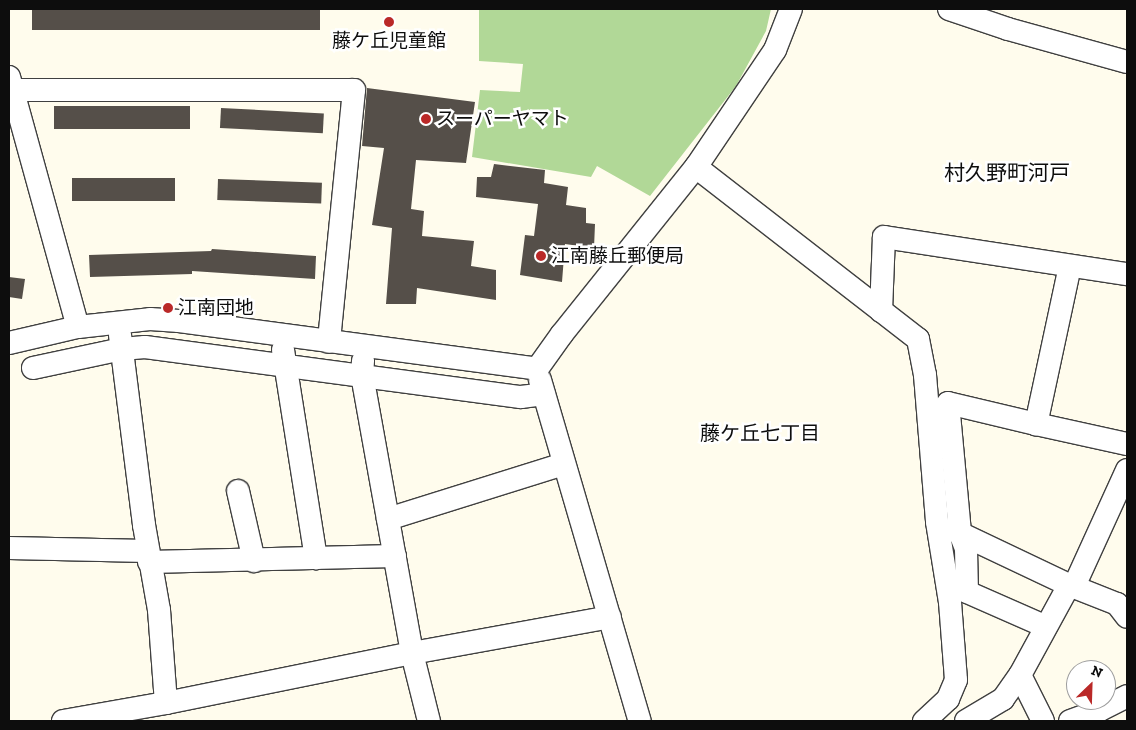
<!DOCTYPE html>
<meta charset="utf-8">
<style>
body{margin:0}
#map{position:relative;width:1136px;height:730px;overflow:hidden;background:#fffced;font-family:"Zilla Slab","Noto Sans JP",serif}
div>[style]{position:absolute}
.forest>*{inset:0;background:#b1d897}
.building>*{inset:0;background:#554f49;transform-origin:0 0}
.roads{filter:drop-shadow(1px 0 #404040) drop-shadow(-1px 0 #404040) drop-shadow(0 1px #404040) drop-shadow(0 -1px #404040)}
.minor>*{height:22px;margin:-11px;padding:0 11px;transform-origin:11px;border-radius:11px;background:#fff}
.dots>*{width:14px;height:14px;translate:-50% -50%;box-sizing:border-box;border:2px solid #fff;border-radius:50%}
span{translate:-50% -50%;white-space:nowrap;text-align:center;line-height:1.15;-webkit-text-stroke:5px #fff;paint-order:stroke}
.poi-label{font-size:19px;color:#0d0d0d}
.left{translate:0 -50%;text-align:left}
.neighbourhood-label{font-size:20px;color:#0d0d0d}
.quarter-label{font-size:21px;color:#0d0d0d}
.frame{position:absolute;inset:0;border:10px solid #0d0d0d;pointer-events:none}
.north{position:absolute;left:1066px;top:660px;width:50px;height:50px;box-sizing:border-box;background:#fff;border:1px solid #9e9e9e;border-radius:50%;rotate:24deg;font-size:14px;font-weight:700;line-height:20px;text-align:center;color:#0d0d0d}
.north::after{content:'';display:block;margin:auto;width:18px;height:22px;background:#ba2928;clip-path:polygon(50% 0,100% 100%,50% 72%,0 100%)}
</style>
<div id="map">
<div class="forest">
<i style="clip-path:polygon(479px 9px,771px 9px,766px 31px,736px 86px,650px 196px,597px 166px,591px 177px,472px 157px,480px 90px,520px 92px,523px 64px,479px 61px)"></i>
</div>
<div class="building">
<i style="left:320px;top:9px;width:21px;height:288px;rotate:90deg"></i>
<i style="clip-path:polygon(367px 88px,475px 102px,466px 163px,416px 160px,411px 209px,424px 211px,422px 236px,474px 241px,471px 266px,496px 270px,496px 300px,417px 288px,416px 304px,386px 304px,392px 228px,372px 225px,384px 148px,362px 146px)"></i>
<i style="left:190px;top:106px;width:23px;height:136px;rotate:90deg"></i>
<i style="left:221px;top:108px;width:103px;height:20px;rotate:3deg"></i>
<i style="clip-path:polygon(494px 164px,545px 170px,544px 183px,568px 187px,566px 205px,586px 208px,586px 223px,595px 224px,594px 248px,565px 244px,562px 282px,520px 275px,525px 235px,534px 236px,538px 204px,476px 197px,477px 177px,491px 177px)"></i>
<i style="left:175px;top:178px;width:23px;height:103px;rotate:90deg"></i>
<i style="left:218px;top:179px;width:104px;height:21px;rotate:2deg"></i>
<i style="clip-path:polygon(212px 249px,316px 256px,315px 279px,192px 271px,192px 274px,90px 277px,89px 255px,211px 251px)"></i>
<i style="clip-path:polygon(9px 277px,25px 279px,22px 299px,9px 297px)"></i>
</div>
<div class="roads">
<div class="minor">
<i style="left:949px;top:9px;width:62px;rotate:18.7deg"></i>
<i style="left:1008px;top:29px;width:123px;rotate:15.5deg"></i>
<i style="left:9px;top:77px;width:259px;rotate:74.6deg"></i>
<i style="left:12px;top:90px;width:342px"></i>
<i style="left:354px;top:90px;width:253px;rotate:95.7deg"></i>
<i style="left:696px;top:167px;width:281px;rotate:37.8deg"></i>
<i style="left:918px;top:339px;width:37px;rotate:79deg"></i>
<i style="left:925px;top:375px;width:147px;rotate:85.3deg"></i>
<i style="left:937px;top:522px;width:81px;rotate:80.8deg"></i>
<i style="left:950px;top:602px;width:78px;rotate:85.6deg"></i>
<i style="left:956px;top:680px;width:21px;rotate:113deg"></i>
<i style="left:948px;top:699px;width:33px;rotate:137deg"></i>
<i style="left:1070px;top:266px;width:162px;rotate:102.1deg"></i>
<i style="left:1036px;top:424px;width:93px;rotate:12.4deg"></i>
<i style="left:881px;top:311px;width:74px;rotate:-87.7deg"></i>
<i style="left:884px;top:237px;width:246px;rotate:8.7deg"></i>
<i style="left:120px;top:335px;width:192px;rotate:82.8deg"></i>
<i style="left:144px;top:525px;width:86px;rotate:80deg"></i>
<i style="left:159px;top:610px;width:93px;rotate:85.7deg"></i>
<i style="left:9px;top:343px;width:71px;rotate:-13.1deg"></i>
<i style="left:78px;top:327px;width:72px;rotate:-6.3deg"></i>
<i style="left:150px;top:319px;width:29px;rotate:4deg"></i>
<i style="left:179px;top:321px;width:361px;rotate:7.6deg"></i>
<i style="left:283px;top:350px;width:211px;rotate:81deg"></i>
<i style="left:363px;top:361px;width:14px;rotate:94deg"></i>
<i style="left:362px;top:375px;width:282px;rotate:79.8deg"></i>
<i style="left:412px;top:653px;width:70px;rotate:76deg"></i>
<i style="left:33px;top:368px;width:91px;rotate:-12.1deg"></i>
<i style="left:122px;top:349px;width:23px;rotate:-5deg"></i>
<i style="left:145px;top:347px;width:379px;rotate:7.6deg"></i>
<i style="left:521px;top:397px;width:23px;rotate:-7deg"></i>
<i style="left:537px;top:369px;width:43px;rotate:-54.5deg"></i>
<i style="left:562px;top:334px;width:214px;rotate:-51.3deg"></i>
<i style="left:696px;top:167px;width:141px;rotate:-56deg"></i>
<i style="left:775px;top:50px;width:44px;rotate:-68.7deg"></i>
<i style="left:540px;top:380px;width:355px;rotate:73.7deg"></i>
<i style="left:1036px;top:424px;width:90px;rotate:-166.6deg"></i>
<i style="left:948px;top:403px;width:131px;rotate:84.7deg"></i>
<i style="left:960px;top:533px;width:17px;rotate:69deg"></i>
<i style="left:966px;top:549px;width:43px;rotate:88.7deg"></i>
<i style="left:967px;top:592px;width:82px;rotate:23.7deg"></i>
<i style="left:238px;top:491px;width:72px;rotate:77.1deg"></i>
<i style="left:388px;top:519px;width:184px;rotate:-17.4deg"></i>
<i style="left:953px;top:530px;width:128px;rotate:25.4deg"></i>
<i style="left:1069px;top:585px;width:52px;rotate:21.6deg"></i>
<i style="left:1117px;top:604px;width:16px;rotate:52deg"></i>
<i style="left:9px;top:548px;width:138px;rotate:1.2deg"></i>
<i style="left:149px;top:562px;width:246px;rotate:-1.4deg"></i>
<i style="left:1076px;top:582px;width:123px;rotate:-65.5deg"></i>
<i style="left:63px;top:721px;width:105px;rotate:-9.9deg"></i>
<i style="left:166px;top:703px;width:251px;rotate:-11.5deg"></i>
<i style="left:412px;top:653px;width:201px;rotate:-10.3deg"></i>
<i style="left:966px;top:721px;width:43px;rotate:-30.7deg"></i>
<i style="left:1003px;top:699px;width:29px;rotate:-55deg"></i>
<i style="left:1043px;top:721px;width:51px;rotate:-116.6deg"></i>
<i style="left:1020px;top:675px;width:102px;rotate:-61.4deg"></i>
<i style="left:1070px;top:721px;width:32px;rotate:-20deg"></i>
<i style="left:1100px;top:710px;width:30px;rotate:-27deg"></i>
</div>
</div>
<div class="dots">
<i style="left:389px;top:22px;background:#ba2928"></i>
<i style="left:426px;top:119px;background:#ba2928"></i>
<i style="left:541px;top:256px;background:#ba2928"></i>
<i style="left:168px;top:308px;background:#ba2928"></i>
</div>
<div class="poi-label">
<span style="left:389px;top:41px">藤ケ丘児童館</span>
<span class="left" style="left:436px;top:119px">スーパーヤマト</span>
<span class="left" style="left:551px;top:256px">江南藤丘郵便局</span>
<span class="left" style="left:178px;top:308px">江南団地</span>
</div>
<div class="neighbourhood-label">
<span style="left:760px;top:433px">藤ケ丘七丁目</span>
</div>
<div class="quarter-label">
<span style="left:1007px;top:173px">村久野町河戸</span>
</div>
<div class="frame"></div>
<div class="north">N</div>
</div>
